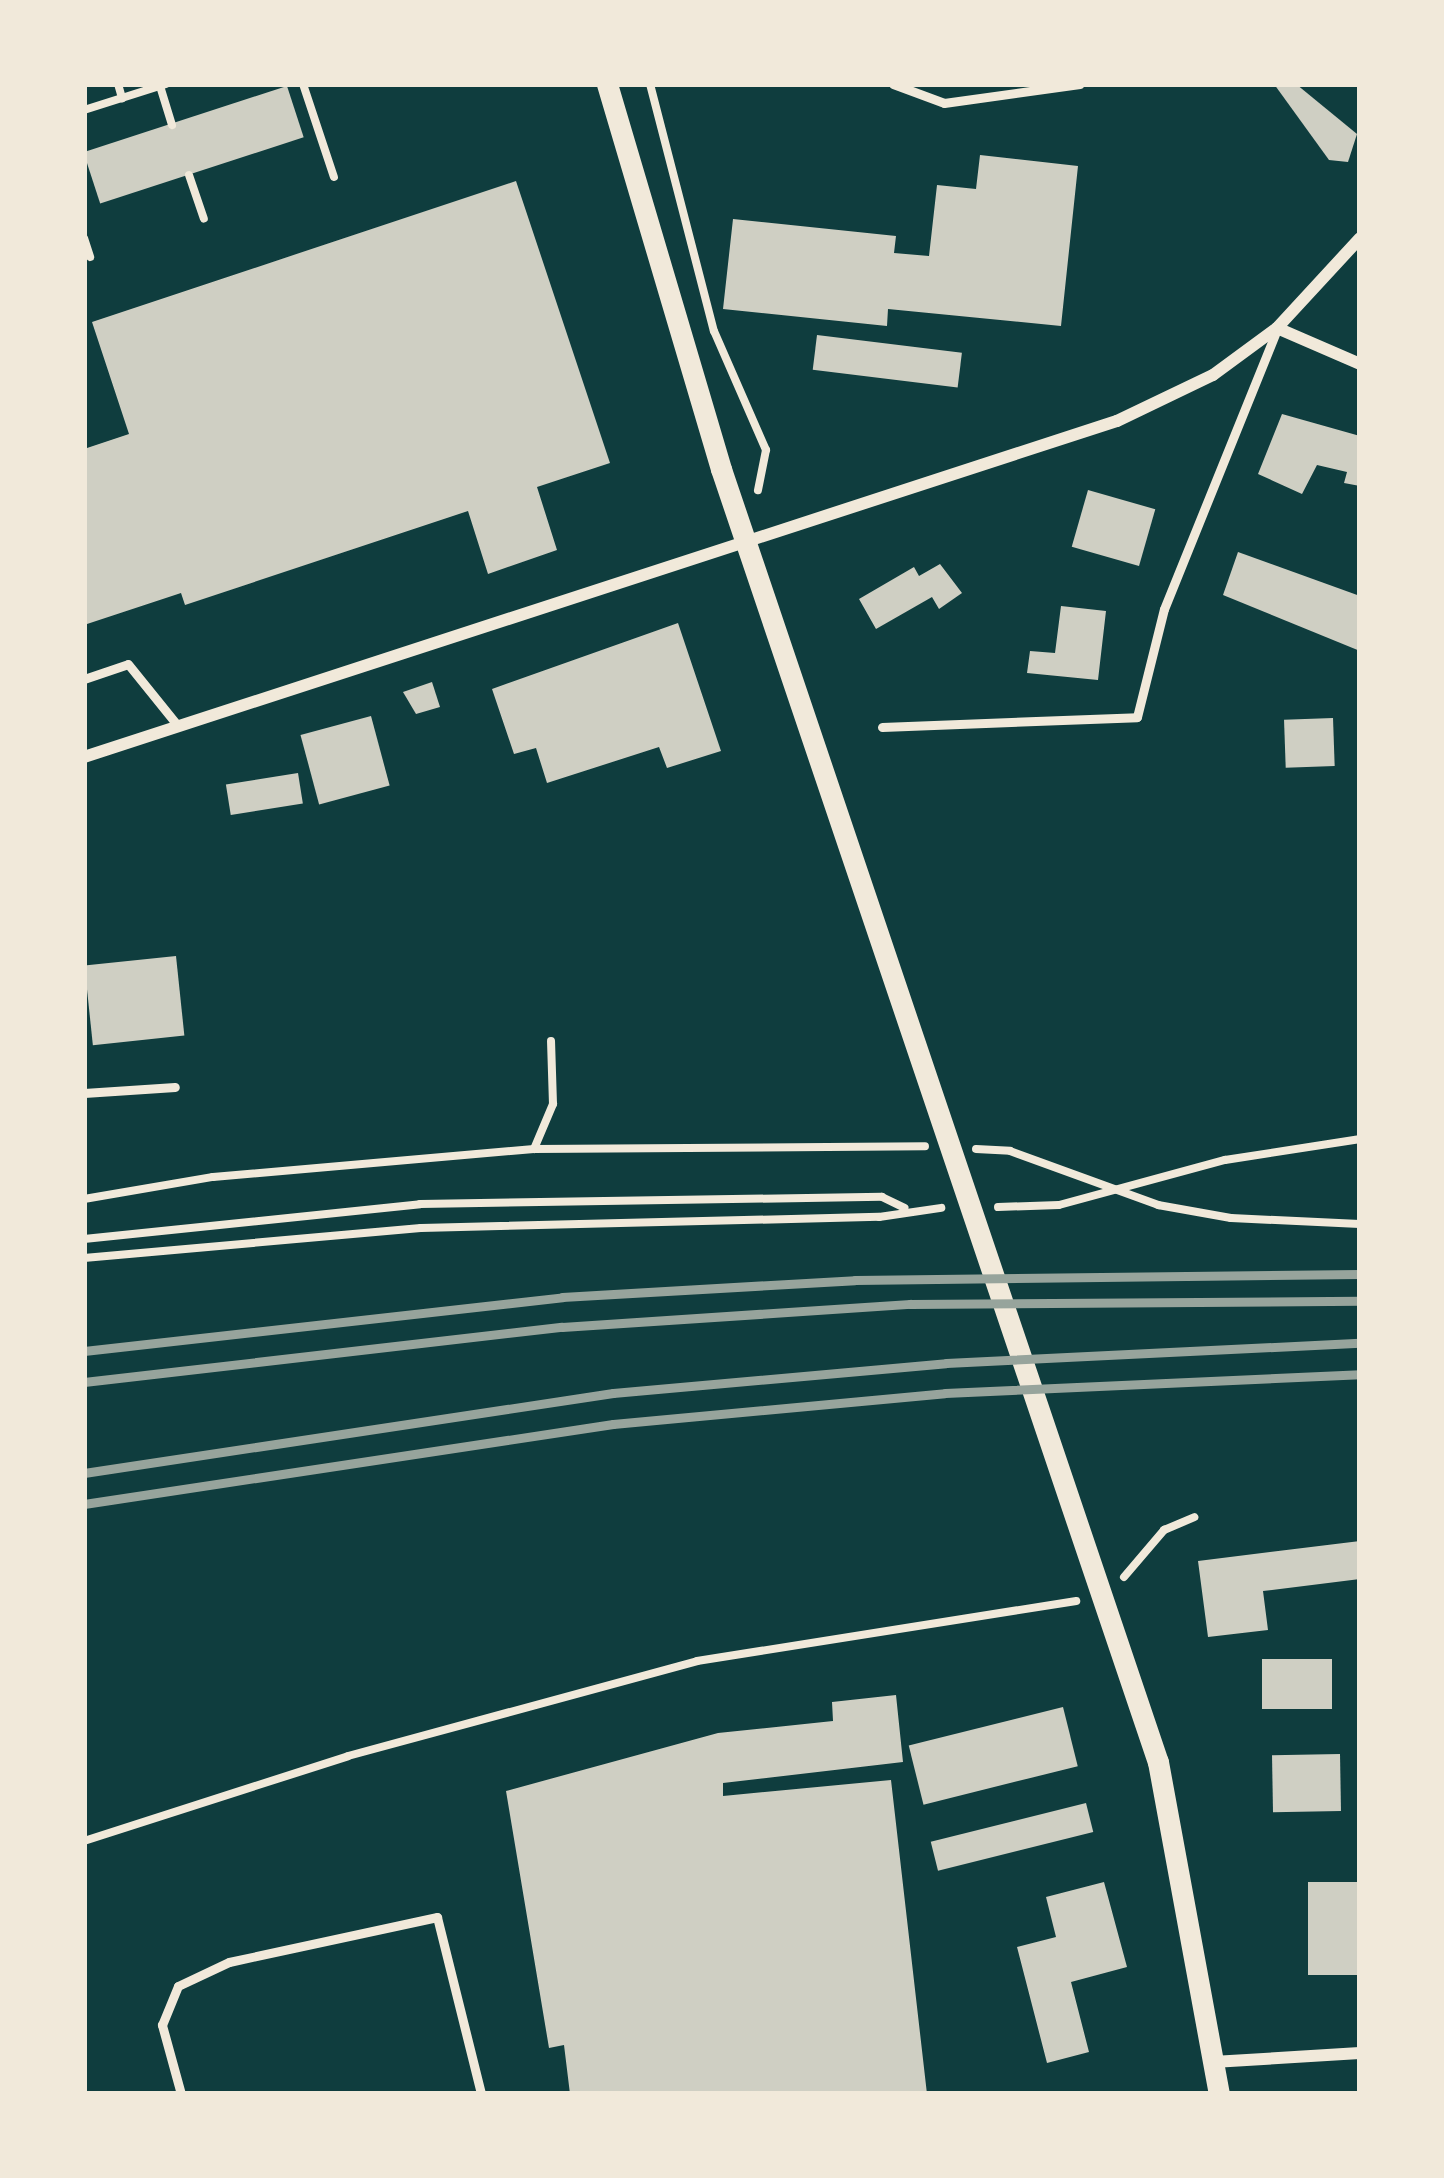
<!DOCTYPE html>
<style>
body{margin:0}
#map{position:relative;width:1444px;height:2178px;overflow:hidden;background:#0f3d3e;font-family:"Source Sans 3",sans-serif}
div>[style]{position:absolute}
.building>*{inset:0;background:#cfcfc3;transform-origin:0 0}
.path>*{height:8px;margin:-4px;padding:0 4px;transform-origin:4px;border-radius:4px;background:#f1e9da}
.service>*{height:9px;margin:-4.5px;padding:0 4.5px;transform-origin:4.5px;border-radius:4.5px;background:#f1e9da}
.minor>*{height:12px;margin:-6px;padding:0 6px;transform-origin:6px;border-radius:6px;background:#f1e9da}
.tertiary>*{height:21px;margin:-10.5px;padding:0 10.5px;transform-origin:10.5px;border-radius:10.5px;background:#f1e9da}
.rail>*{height:9px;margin:-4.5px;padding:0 4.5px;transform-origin:4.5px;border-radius:4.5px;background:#97a49c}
span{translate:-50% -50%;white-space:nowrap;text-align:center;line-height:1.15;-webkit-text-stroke:12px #f1e9da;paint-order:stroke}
.frame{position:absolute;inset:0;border:87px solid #f1e9da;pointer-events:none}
</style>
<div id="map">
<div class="building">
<i style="clip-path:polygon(1274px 84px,1296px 84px,1357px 134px,1348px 162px,1329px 160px)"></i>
<i style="left:287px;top:86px;width:54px;height:214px;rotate:72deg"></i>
<i style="clip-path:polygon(980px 155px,1078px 166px,1061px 326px,888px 309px,887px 326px,723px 309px,733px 219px,896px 236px,894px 253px,929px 256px,937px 185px,976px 189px)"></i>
<i style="clip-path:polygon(516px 181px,610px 463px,537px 487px,557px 550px,488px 574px,468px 511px,185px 605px,181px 593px,84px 625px,84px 449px,129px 434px,92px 322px)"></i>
<i style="left:817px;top:335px;width:146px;height:35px;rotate:7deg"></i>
<i style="clip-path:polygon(1282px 414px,1360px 436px,1360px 486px,1344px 483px,1347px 472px,1317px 465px,1302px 494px,1258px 474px)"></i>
<i style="left:1088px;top:490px;width:70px;height:59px;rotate:16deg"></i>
<i style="clip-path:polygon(1238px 552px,1360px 596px,1360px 651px,1223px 595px)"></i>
<i style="clip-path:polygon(940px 564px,962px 593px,939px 609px,932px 597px,876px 629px,859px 599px,914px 567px,919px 576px)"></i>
<i style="clip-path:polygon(1061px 606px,1106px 611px,1098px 680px,1027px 673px,1030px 651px,1055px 653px)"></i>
<i style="clip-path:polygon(678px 623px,721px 751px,667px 768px,659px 747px,547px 783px,536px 748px,514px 754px,492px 689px)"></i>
<i style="clip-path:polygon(432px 682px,440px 707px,416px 714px,403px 692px)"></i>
<i style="left:371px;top:716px;width:72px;height:73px;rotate:75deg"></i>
<i style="left:1333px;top:718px;width:48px;height:49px;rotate:88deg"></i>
<i style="left:298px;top:773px;width:31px;height:73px;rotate:81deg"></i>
<i style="left:176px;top:956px;width:80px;height:92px;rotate:84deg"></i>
<i style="clip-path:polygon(1360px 1541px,1360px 1579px,1263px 1591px,1268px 1630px,1208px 1637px,1198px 1561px)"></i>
<i style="left:1332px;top:1659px;width:50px;height:70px;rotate:90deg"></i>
<i style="clip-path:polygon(896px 1695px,903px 1762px,723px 1783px,723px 1796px,891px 1780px,927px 2094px,570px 2094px,564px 2045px,549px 2048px,506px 1791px,718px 1733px,833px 1721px,832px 1702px)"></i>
<i style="left:1063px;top:1707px;width:61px;height:159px;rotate:76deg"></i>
<i style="left:1340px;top:1754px;width:57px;height:68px;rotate:89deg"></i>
<i style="left:1086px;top:1803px;width:30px;height:160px;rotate:76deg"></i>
<i style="clip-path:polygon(1104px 1882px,1127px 1967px,1071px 1982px,1089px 2052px,1047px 2063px,1017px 1947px,1056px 1937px,1046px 1897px)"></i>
<i style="left:1308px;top:1882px;width:52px;height:93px"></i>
</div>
<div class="path">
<i style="left:118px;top:84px;width:15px;rotate:74deg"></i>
<i style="left:303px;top:84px;width:98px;rotate:71.6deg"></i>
<i style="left:650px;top:84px;width:255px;rotate:75.5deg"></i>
<i style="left:714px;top:331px;width:130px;rotate:66.4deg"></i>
<i style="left:766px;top:450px;width:41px;rotate:101.3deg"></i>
<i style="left:160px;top:86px;width:41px;rotate:72.9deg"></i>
<i style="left:84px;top:110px;width:86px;rotate:-17.6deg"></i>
<i style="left:189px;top:175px;width:46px;rotate:71.2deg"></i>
<i style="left:84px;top:238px;width:20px;rotate:72deg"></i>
<i style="left:534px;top:1149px;width:49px;rotate:-67.1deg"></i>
<i style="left:553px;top:1104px;width:63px;rotate:-91.8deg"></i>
<i style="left:976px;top:1149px;width:34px;rotate:3deg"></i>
<i style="left:1010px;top:1151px;width:158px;rotate:20deg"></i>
<i style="left:1158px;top:1205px;width:74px;rotate:10.1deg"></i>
<i style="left:1231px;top:1218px;width:129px;rotate:2.7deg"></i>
<i style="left:84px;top:1199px;width:131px;rotate:-9.7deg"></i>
<i style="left:213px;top:1177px;width:322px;rotate:-5deg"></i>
<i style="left:534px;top:1149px;width:391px;rotate:-0.4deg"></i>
<i style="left:998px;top:1207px;width:61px;rotate:-1.9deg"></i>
<i style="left:1059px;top:1205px;width:172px;rotate:-15.2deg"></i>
<i style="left:1225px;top:1160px;width:137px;rotate:-8.8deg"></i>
<i style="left:84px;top:1239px;width:338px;rotate:-5.9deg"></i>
<i style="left:420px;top:1204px;width:462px;rotate:-0.9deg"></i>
<i style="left:882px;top:1197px;width:25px;rotate:26deg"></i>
<i style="left:84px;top:1258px;width:338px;rotate:-5.1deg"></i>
<i style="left:421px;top:1228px;width:458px;rotate:-1.4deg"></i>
<i style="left:879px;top:1217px;width:63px;rotate:-8.3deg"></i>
<i style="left:1124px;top:1577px;width:62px;rotate:-49.6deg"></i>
<i style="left:1164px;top:1530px;width:33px;rotate:-23deg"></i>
<i style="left:84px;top:1841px;width:277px;rotate:-17.8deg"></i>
<i style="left:348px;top:1756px;width:362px;rotate:-15.2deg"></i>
<i style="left:697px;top:1661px;width:384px;rotate:-9deg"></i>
</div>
<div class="service">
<i style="left:893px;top:84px;width:54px;rotate:20.4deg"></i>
<i style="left:944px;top:103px;width:137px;rotate:-8deg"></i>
<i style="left:84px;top:679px;width:46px;rotate:-18.8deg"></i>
<i style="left:128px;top:664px;width:80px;rotate:51.1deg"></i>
<i style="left:882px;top:727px;width:255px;rotate:-2.2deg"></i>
<i style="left:1137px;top:717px;width:111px;rotate:-76deg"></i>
<i style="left:1164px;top:609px;width:301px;rotate:-68deg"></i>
<i style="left:84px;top:1093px;width:91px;rotate:-3.8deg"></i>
<i style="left:181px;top:2094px;width:72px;rotate:-105.4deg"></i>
<i style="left:162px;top:2025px;width:42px;rotate:-67.7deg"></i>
<i style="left:178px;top:1986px;width:56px;rotate:-25.2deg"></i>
<i style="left:229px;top:1962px;width:213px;rotate:-12.2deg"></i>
<i style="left:437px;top:1917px;width:182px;rotate:76deg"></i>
</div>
<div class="minor">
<i style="left:1277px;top:328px;width:90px;rotate:23.4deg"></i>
<i style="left:84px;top:757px;width:1086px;rotate:-18.02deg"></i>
<i style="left:1117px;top:421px;width:106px;rotate:-25.6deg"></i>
<i style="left:1213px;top:375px;width:79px;rotate:-36.3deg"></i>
<i style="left:1277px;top:328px;width:122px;rotate:-47.3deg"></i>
<i style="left:1213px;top:2062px;width:147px;rotate:-3.5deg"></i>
</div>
<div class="tertiary">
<i style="left:607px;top:84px;width:402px;rotate:73.5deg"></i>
<i style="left:721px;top:469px;width:1365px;rotate:71.33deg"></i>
<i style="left:1158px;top:1762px;width:338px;rotate:79.6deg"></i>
</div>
<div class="rail">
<i style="left:84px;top:1351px;width:481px;rotate:-6.4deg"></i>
<i style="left:562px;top:1297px;width:293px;rotate:-3.3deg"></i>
<i style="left:855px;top:1280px;width:505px;rotate:-0.68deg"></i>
<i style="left:84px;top:1382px;width:481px;rotate:-6.6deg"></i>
<i style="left:562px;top:1327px;width:349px;rotate:-3.8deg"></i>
<i style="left:910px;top:1304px;width:450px;rotate:-0.4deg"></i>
<i style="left:84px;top:1473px;width:535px;rotate:-8.6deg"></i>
<i style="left:613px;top:1393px;width:334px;rotate:-5.1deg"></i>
<i style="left:946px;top:1363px;width:414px;rotate:-2.8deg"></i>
<i style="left:84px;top:1504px;width:535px;rotate:-8.6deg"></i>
<i style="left:613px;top:1424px;width:333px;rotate:-5.3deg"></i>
<i style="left:945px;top:1393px;width:415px;rotate:-2.6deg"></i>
</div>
<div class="frame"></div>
</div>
